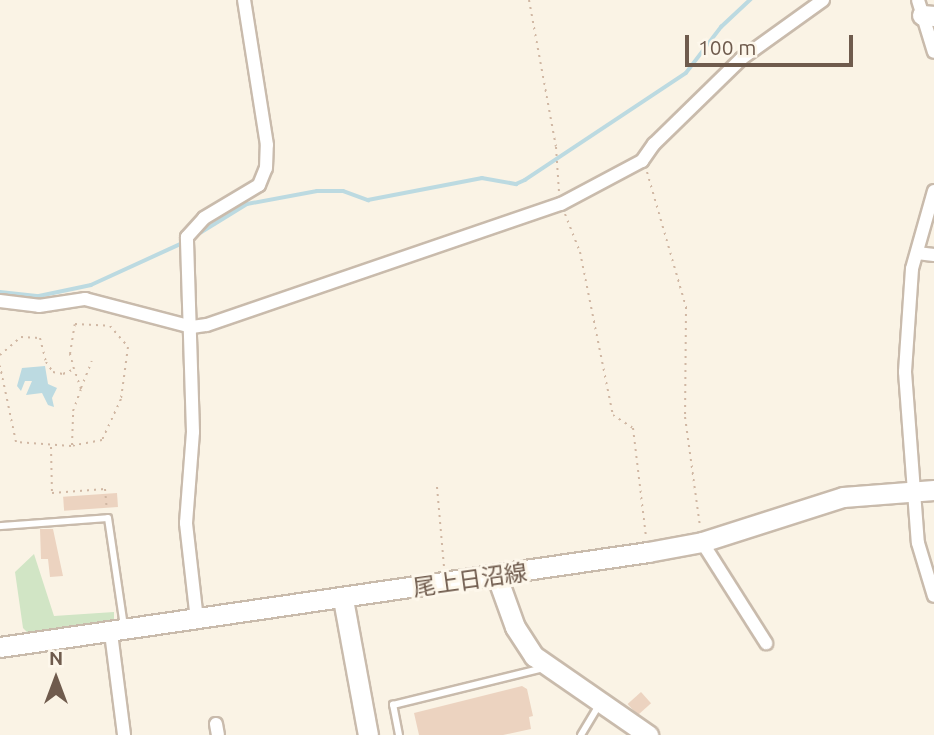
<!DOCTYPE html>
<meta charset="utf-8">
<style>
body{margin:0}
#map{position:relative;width:934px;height:735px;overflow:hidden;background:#faf3e5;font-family:Ubuntu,"Noto Sans JP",sans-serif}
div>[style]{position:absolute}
.green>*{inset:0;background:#d1e5c5}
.water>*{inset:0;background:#bcdae1}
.stream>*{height:3.5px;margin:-1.75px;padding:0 1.75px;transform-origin:1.75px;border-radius:1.75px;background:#bcdae1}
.building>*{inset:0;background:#ecd3c0;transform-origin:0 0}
.path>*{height:2px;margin-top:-1px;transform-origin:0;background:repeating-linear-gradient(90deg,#d0b7a3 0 2px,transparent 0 7px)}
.roads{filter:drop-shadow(2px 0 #c9bbac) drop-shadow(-2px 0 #c9bbac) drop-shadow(0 2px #c9bbac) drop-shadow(0 -2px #c9bbac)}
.lane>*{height:6px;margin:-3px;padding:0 3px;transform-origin:3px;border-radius:3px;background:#fff}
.street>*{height:12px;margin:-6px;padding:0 6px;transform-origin:6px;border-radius:6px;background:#fff}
.secondary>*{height:19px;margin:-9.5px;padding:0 9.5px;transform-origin:9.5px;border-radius:9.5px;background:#fff}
span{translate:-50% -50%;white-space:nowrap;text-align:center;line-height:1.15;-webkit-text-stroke:6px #fdf7eb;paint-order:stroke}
.street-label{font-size:23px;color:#6f5b4d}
.north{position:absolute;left:21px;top:644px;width:70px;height:70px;-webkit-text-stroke:5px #fdf7eb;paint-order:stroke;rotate:0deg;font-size:19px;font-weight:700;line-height:28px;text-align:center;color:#6f5b4d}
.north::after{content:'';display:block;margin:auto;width:24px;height:32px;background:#6f5b4d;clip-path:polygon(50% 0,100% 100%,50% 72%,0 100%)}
.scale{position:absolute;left:685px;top:35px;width:168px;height:32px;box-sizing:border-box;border:4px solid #6f5b4d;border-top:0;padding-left:9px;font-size:21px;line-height:24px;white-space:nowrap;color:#6f5b4d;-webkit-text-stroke:5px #fdf7eb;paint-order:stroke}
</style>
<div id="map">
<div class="green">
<i style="clip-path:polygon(34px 554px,54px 616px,114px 612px,114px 624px,28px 633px,23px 628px,15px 572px)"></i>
</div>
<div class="water">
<i style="clip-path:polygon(45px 366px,48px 384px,57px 388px,52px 398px,54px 407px,48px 405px,42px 393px,26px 395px,32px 381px,25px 381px,21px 391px,17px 386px,22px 368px)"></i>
</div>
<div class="stream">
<i style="left:195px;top:236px;width:61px;rotate:-31.6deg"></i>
<i style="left:247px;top:204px;width:71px;rotate:-10.5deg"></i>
<i style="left:317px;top:191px;width:26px"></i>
<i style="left:343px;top:191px;width:27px;rotate:20deg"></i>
<i style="left:368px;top:200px;width:116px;rotate:-10.9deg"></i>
<i style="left:482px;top:178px;width:35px;rotate:10deg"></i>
<i style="left:516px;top:184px;width:10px;rotate:-24deg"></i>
<i style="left:525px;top:180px;width:193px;rotate:-33.6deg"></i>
<i style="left:686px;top:73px;width:58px;rotate:-52.7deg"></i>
<i style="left:721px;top:27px;width:40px;rotate:-43deg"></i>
<i style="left:0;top:292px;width:39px;rotate:6deg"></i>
<i style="left:39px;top:296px;width:53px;rotate:-11.9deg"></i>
<i style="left:91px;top:285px;width:103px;rotate:-24.6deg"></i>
</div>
<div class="building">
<i style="left:117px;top:493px;width:14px;height:54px;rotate:86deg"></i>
<i style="clip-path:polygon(40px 529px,53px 529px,63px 576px,50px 577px,48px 559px,41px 559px)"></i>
<i style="clip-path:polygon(522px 686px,527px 689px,533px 716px,529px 717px,531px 729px,503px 735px,419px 735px,414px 713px)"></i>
<i style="left:641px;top:692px;width:15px;height:18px;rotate:48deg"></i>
</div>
<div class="path">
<i style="left:529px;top:0;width:149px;rotate:79.6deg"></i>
<i style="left:556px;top:147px;width:45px;rotate:86.2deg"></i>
<i style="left:647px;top:172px;width:141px;rotate:73.9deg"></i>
<i style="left:686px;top:307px;width:110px;rotate:90.5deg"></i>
<i style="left:685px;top:417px;width:111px;rotate:82.2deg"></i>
<i style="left:565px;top:214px;width:41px;rotate:68.5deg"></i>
<i style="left:580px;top:252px;width:166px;rotate:78.6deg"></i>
<i style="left:613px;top:415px;width:24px;rotate:33deg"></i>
<i style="left:633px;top:428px;width:110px;rotate:83.2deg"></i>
<i style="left:0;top:355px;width:28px;rotate:-41deg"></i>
<i style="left:21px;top:337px;width:19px;rotate:3deg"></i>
<i style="left:40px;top:338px;width:25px;rotate:76deg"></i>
<i style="left:46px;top:362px;width:12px;rotate:55deg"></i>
<i style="left:53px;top:372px;width:10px;rotate:11deg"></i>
<i style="left:63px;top:374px;width:12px;rotate:-24deg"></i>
<i style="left:74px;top:369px;width:16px;rotate:-105deg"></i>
<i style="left:70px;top:354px;width:30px;rotate:-81deg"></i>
<i style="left:75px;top:324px;width:35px;rotate:3deg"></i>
<i style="left:110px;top:326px;width:28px;rotate:49deg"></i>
<i style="left:128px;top:347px;width:52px;rotate:97.7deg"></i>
<i style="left:121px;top:399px;width:45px;rotate:114.9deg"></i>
<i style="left:102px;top:440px;width:32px;rotate:169deg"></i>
<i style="left:71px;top:446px;width:55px;rotate:-175.8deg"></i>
<i style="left:16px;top:442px;width:78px;rotate:-101.9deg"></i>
<i style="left:81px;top:388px;width:29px;rotate:-68deg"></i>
<i style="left:72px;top:445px;width:34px;rotate:-88deg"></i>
<i style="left:73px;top:411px;width:23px;rotate:-70deg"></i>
<i style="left:81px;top:389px;width:21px;rotate:-109deg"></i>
<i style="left:51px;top:447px;width:46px;rotate:88.8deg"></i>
<i style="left:52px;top:493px;width:53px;rotate:-4.3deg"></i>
<i style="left:105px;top:489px;width:21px;rotate:85deg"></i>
<i style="left:437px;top:487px;width:80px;rotate:85deg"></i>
</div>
<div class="roads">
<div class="lane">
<i style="left:0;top:526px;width:108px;rotate:-4.2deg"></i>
<i style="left:108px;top:518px;width:110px;rotate:81.6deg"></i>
<i style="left:399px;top:735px;width:31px;rotate:-101deg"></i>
<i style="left:393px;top:705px;width:155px;rotate:-13.8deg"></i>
<i style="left:581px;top:735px;width:35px;rotate:-59deg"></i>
</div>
<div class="street">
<i style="left:918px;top:0;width:54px;rotate:72.9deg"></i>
<i style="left:934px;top:191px;width:81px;rotate:105.8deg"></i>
<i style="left:912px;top:269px;width:103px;rotate:93.9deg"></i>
<i style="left:905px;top:372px;width:171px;rotate:85.7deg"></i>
<i style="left:918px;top:543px;width:55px;rotate:73.2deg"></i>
<i style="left:917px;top:253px;width:17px;rotate:7deg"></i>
<i style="left:0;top:301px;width:39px;rotate:7deg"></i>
<i style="left:39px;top:306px;width:47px;rotate:-8.7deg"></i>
<i style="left:85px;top:299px;width:111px;rotate:14.7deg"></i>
<i style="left:192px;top:327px;width:15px;rotate:-8deg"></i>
<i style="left:207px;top:325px;width:374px;rotate:-18.9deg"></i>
<i style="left:561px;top:204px;width:92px;rotate:-28deg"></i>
<i style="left:642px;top:161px;width:21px;rotate:-55deg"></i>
<i style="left:654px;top:144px;width:122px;rotate:-44.3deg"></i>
<i style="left:741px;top:59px;width:101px;rotate:-35.7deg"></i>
<i style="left:702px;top:542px;width:120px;rotate:57.6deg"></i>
<i style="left:197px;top:620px;width:98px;rotate:-96.5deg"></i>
<i style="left:186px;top:523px;width:91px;rotate:-85.6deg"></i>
<i style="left:193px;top:432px;width:195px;rotate:-91.8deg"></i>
<i style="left:187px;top:237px;width:25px;rotate:-48deg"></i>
<i style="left:204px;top:218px;width:64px;rotate:-31deg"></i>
<i style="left:259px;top:185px;width:18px;rotate:-68deg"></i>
<i style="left:266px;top:168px;width:23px;rotate:-88deg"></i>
<i style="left:267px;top:145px;width:147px;rotate:-99deg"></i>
<i style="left:111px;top:633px;width:103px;rotate:82.7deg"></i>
<i style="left:216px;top:724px;width:11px;rotate:80deg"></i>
</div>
<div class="secondary">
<i style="left:922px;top:15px;width:12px;rotate:5deg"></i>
<i style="left:497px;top:577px;width:53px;rotate:70.2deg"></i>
<i style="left:515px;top:627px;width:35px;rotate:57deg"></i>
<i style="left:534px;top:656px;width:139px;rotate:34.7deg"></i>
<i style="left:343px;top:599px;width:138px;rotate:79.6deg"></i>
<i style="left:0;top:647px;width:655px;rotate:-8.34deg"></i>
<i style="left:648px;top:552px;width:55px;rotate:-10.5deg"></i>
<i style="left:702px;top:542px;width:148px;rotate:-17.7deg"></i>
<i style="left:843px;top:497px;width:91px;rotate:-4.4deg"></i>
</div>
</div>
<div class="street-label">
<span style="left:470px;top:580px;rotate:-8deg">尾上日沼線</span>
</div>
<div class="north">N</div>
<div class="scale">100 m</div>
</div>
